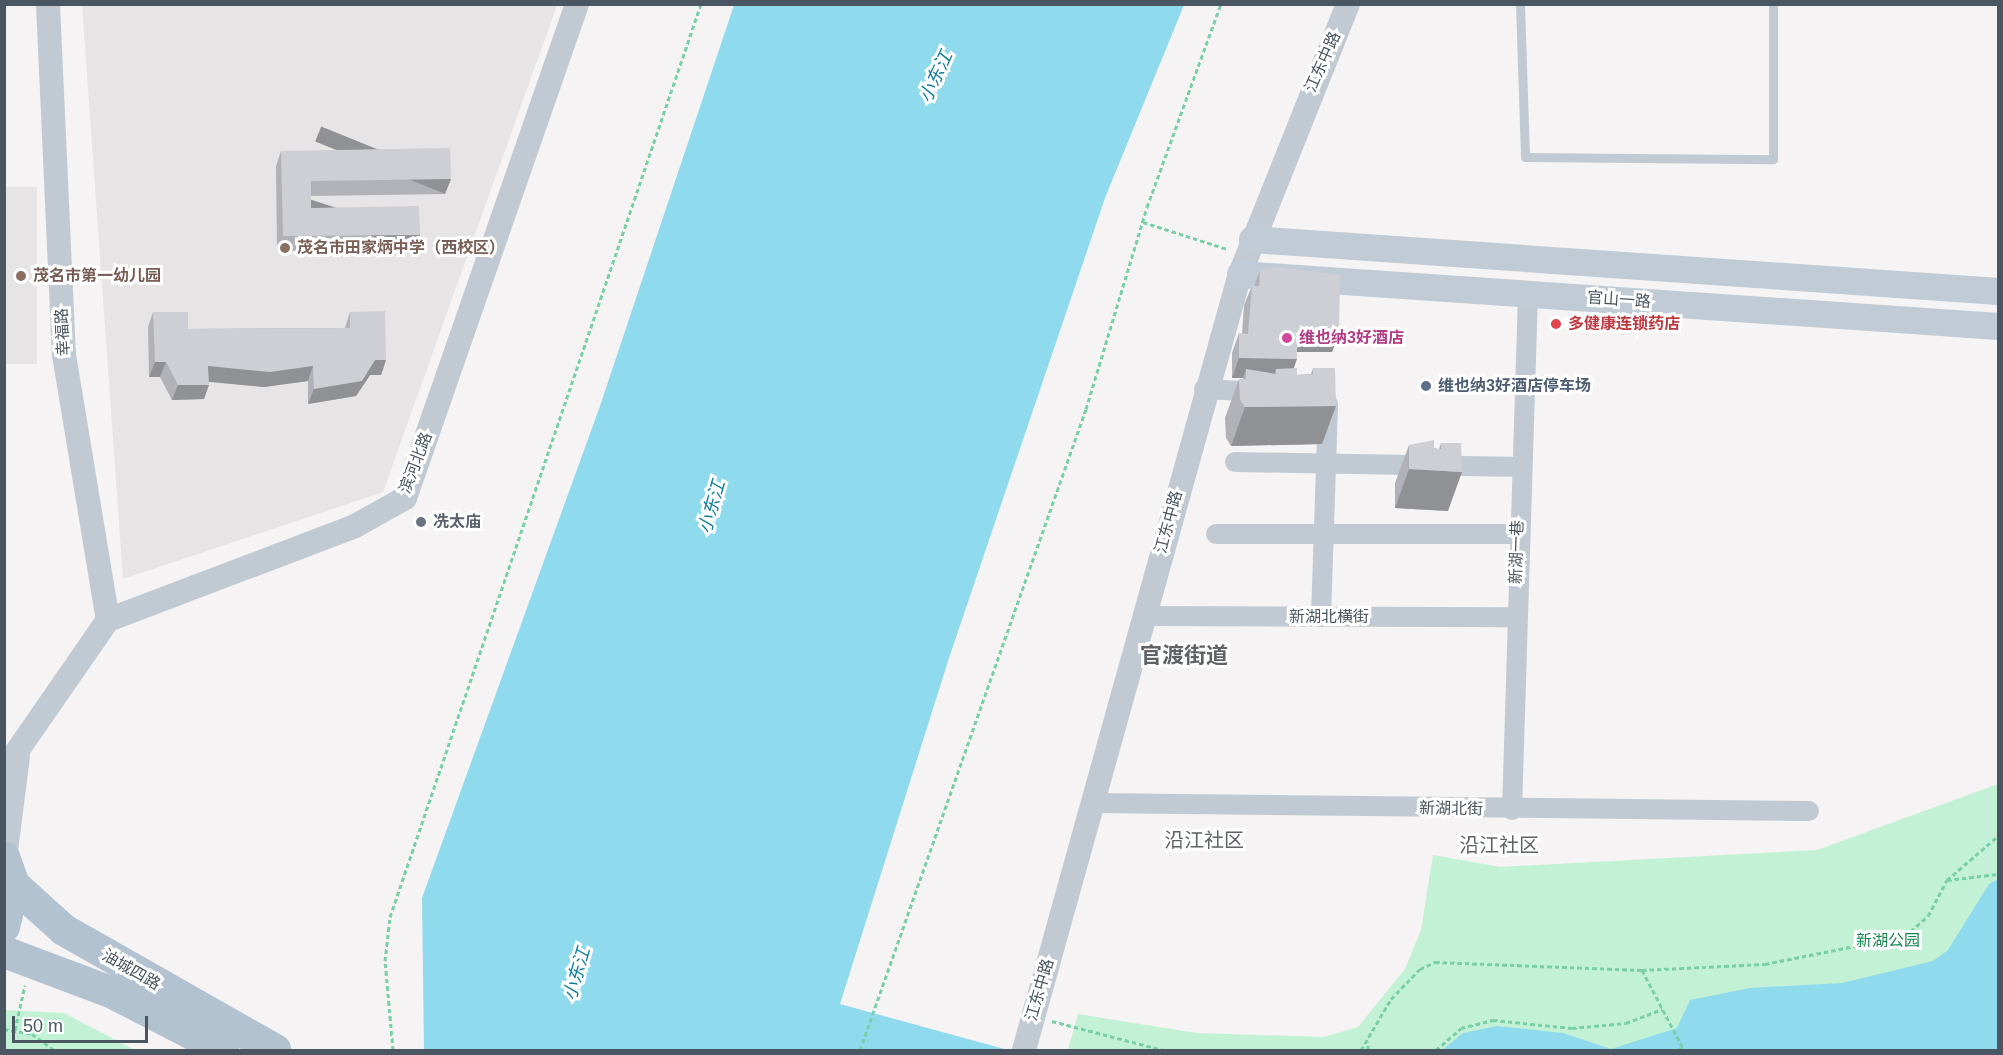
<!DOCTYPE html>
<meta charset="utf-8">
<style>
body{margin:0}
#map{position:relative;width:2003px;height:1055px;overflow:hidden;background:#f5f3f3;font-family:Arial,"Noto Sans SC",sans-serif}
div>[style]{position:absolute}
.education>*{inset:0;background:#e6e4e5;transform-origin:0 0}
.green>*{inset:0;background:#c3f1d5}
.water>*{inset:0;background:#90daee}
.path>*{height:3px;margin-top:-1.5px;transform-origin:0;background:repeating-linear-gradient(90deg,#7ad0a6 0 4.5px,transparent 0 7.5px)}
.service>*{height:9px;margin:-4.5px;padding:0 4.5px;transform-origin:4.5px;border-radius:4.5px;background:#c1cad2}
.minor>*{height:20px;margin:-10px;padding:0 10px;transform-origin:10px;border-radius:10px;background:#c1cad2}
.tertiary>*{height:24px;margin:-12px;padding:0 12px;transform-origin:12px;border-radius:12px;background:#c1cad2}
.secondary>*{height:27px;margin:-13.5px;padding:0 13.5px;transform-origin:13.5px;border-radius:13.5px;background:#c1cbd6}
.primary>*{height:32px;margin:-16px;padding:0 16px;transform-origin:16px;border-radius:16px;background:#b3c2d1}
.wall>*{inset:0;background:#b0b2b7}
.shaded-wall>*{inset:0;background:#909195;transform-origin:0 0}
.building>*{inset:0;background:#cdcfd5}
.dots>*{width:16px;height:16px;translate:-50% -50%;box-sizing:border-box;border:3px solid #fff;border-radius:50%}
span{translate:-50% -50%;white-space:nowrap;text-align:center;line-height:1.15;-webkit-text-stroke:6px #fff;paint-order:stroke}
.street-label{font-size:16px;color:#4a5661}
.education-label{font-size:16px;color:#785e54;font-weight:700}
.left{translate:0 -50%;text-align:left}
.health-label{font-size:16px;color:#be3a42;font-weight:700}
.hotel-label{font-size:16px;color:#b23c85;font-weight:700}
.service-label{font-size:16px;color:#4e5e75;font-weight:700}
.worship-label{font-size:16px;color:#5b616d;font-weight:700}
.park-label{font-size:16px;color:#17864f}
.water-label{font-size:18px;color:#0c7c9b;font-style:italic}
.quarter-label{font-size:20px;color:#5f6368}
.district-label{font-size:22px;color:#5f6368;font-weight:700}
.frame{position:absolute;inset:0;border:6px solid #4a5661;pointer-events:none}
.scale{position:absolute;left:12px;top:1016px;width:136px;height:27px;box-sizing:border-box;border:3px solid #4a5661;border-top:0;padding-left:8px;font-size:18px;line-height:21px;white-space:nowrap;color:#4a5661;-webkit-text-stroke:4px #fff;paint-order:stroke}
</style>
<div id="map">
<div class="education">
<i style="clip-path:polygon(82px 5px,557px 5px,383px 492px,123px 579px)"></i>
<i style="left:5px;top:187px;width:32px;height:177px"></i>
</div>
<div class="green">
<i style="clip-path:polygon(1998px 784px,1998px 1050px,1068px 1050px,1078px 1014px,1196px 1033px,1324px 1037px,1358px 1027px,1405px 969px,1421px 930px,1433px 855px,1500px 867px,1817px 850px)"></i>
<i style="clip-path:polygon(5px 1010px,64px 1013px,135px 1050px,5px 1050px)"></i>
</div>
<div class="water">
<i style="clip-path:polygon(734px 5px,1184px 5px,1105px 198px,949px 658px,840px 1004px,1008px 1050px,424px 1050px,422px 898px,600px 406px)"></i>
<i style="clip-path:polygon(1998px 879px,1998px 1050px,1442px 1050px,1463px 1033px,1497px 1026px,1563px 1033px,1611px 1049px,1677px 1028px,1690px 1000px,1750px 988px,1842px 983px,1933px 961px,1948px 950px,1989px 884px)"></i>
</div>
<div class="path">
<i style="left:1143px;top:222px;width:88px;rotate:17.8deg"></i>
<i style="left:1947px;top:880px;width:51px;rotate:-6.7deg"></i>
<i style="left:1642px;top:970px;width:88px;rotate:62.3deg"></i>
<i style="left:1683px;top:1048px;width:8px;rotate:166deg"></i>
<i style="left:1052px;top:1021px;width:115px;rotate:14.6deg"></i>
<i style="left:4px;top:1029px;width:28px;rotate:10deg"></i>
<i style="left:32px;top:1034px;width:27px;rotate:36deg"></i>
<i style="left:15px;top:1030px;width:46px;rotate:-77.5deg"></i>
<i style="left:393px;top:1050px;width:89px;rotate:-95.1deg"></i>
<i style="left:385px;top:961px;width:44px;rotate:-83.5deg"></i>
<i style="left:390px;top:917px;width:965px;rotate:-71.19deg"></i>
<i style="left:860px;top:1050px;width:680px;rotate:-70.58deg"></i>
<i style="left:1086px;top:409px;width:211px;rotate:-73.2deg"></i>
<i style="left:1147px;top:207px;width:216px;rotate:-70deg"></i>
<i style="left:1361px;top:1050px;width:59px;rotate:-59.5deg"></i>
<i style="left:1391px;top:999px;width:42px;rotate:-46deg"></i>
<i style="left:1420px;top:969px;width:17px;rotate:-25deg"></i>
<i style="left:1435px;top:962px;width:207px;rotate:2.2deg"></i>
<i style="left:1642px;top:970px;width:123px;rotate:-2.8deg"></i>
<i style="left:1765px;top:964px;width:143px;rotate:-11.3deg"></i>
<i style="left:1905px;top:936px;width:30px;rotate:-41deg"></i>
<i style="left:1928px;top:916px;width:41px;rotate:-62.2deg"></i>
<i style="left:1947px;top:880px;width:67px;rotate:-40.8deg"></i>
<i style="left:1368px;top:1050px;width:8px;rotate:-90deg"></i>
<i style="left:1436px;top:1050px;width:33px;rotate:-41deg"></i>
<i style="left:1461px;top:1028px;width:33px;rotate:-14deg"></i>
<i style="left:1493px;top:1020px;width:79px;rotate:5.8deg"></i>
<i style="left:1572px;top:1028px;width:54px;rotate:-5.3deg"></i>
<i style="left:1626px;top:1023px;width:39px;rotate:-21deg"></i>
</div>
<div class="service">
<i style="left:1520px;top:4px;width:153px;rotate:88.1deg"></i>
<i style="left:1525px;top:157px;width:248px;rotate:0.5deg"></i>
<i style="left:1773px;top:159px;width:155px;rotate:-90deg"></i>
</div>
<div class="minor">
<i style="left:1204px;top:389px;width:58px;rotate:3deg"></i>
<i style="left:1235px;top:462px;width:286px;rotate:1deg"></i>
<i style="left:1216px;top:534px;width:302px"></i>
<i style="left:1143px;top:616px;width:373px;rotate:0.2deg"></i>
<i style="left:1321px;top:617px;width:213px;rotate:-88.1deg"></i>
<i style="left:1093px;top:803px;width:716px;rotate:0.64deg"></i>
<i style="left:1512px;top:810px;width:516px;rotate:-88.22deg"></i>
</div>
<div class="tertiary">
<i style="left:48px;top:4px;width:351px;rotate:87.4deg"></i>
<i style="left:64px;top:355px;width:269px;rotate:80.6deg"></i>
<i style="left:4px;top:770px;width:183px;rotate:-55.3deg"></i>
<i style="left:108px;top:620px;width:264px;rotate:-20.8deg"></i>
<i style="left:355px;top:526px;width:57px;rotate:-29.2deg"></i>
<i style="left:405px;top:498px;width:523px;rotate:-70.8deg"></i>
<i style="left:5px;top:858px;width:102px;rotate:-82.7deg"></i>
<i style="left:1024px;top:1050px;width:806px;rotate:-74.45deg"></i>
<i style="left:1240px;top:274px;width:291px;rotate:-68.2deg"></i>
</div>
<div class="secondary">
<i style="left:1252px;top:239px;width:748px;rotate:3.99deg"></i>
<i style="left:1240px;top:274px;width:760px;rotate:3.92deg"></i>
</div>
<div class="primary">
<i style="left:4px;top:857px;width:30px;rotate:70deg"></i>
<i style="left:14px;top:885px;width:43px;rotate:103.4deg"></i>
<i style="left:14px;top:885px;width:67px;rotate:42deg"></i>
<i style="left:64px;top:930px;width:243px;rotate:29.6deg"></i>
<i style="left:4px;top:952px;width:116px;rotate:20.6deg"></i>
<i style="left:113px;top:993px;width:124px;rotate:27.4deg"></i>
</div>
<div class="wall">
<i style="clip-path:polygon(281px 151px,451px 179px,445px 194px,311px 196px,311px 208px,420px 235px,415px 250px,277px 251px,276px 166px)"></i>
<i style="clip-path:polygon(1260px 270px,1339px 333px,1332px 352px,1297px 352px,1293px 368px,1297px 375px,1311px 374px,1313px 368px,1322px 444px,1231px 446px,1226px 438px,1225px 418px,1239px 379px,1243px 379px,1243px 378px,1232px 378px,1232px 353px,1239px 333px,1242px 334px,1244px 305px,1252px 286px,1254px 286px)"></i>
<i style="clip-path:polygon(153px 312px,188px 329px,345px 328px,350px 312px,386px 360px,381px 375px,370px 375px,356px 396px,308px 404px,308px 381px,264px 387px,209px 382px,204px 399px,172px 400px,160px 377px,149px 377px,148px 327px)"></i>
<i style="clip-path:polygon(1441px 443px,1448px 511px,1395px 508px,1395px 483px,1409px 445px,1439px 449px)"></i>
</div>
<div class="shaded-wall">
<i style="left:451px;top:179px;width:16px;height:140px;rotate:112deg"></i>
<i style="left:420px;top:235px;width:16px;height:137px;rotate:108deg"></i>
<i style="clip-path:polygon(1297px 332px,1339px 333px,1332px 352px,1290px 352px)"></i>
<i style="clip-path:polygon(1239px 358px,1297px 359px,1290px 379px,1276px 374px,1276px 369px,1273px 378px,1246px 369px,1243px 378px,1232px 378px)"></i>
<i style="clip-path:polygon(375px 360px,386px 360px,381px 375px,370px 375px,356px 396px,308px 404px,314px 389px)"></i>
<i style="clip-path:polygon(155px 362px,166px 362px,160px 377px,149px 377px)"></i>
<i style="clip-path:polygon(208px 366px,313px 366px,308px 381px,264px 387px,203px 381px)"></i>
<i style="clip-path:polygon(178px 385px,209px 385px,204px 399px,172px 400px)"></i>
<i style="clip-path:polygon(1336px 406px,1322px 444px,1231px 446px,1245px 407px)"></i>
<i style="clip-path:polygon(1409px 469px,1462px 472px,1448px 511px,1395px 508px)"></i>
</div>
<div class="building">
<i style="clip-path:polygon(450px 148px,451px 179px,311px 181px,311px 208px,419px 206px,420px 235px,283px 236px,281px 151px)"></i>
<i style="clip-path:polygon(1277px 267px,1340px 275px,1339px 333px,1297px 332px,1297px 359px,1239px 358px,1239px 333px,1248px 334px,1252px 286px,1259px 286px,1260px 270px)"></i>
<i style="clip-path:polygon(385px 311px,386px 360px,375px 360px,362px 381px,314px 389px,313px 366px,270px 372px,208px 366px,209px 385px,178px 385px,166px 362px,155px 362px,153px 312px,188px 312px,188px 329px,350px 328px,350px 312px)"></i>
<i style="clip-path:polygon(1297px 368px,1297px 375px,1313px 374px,1313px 368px,1335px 368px,1336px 406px,1245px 407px,1240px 400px,1239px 379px,1246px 379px,1246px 369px,1276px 374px,1276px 369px)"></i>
<i style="clip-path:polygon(1434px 440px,1434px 449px,1441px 449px,1441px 443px,1461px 443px,1462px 472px,1409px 469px,1409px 445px)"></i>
</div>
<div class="dots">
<i style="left:285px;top:248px;background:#8d6e63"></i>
<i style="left:21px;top:276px;background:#8d6e63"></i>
<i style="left:1556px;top:324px;background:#e0444e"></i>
<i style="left:1287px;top:338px;background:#d1479c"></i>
<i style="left:1426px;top:386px;background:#5c6f8a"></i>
<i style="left:421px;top:522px;background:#6b7280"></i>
</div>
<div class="street-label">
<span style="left:1323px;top:62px;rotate:-66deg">江东中路</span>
<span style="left:1619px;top:300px;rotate:4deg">官山一路</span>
<span style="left:63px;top:332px;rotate:-93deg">幸福路</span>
<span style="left:416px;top:463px;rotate:-69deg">滨河北路</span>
<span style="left:1169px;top:522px;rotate:-75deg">江东中路</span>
<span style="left:1517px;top:552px;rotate:-88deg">新湖一巷</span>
<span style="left:1329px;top:617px">新湖北横街</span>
<span style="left:1451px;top:809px;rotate:1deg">新湖北街</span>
<span style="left:131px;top:970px;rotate:30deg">油城四路</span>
<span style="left:1040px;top:990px;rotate:-74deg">江东中路</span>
</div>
<div class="education-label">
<span class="left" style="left:297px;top:248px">茂名市田家炳中学（西校区）</span>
<span class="left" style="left:33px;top:276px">茂名市第一幼儿园</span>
</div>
<div class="health-label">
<span class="left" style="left:1568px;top:324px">多健康连锁药店</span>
</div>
<div class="hotel-label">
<span class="left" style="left:1299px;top:338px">维也纳3好酒店</span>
</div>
<div class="service-label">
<span class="left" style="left:1438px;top:386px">维也纳3好酒店停车场</span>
</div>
<div class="worship-label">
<span class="left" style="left:433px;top:522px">冼太庙</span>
</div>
<div class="park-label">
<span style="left:1888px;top:941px">新湖公园</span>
</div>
<div class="water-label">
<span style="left:936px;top:77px;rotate:-65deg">小东江</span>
<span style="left:712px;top:507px;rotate:-74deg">小东江</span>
<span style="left:577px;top:974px;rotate:-74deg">小东江</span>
</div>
<div class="quarter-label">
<span style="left:1204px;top:840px">沿江社区</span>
<span style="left:1499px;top:845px">沿江社区</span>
</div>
<div class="district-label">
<span style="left:1184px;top:656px">官渡街道</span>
</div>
<div class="frame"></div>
<div class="scale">50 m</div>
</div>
